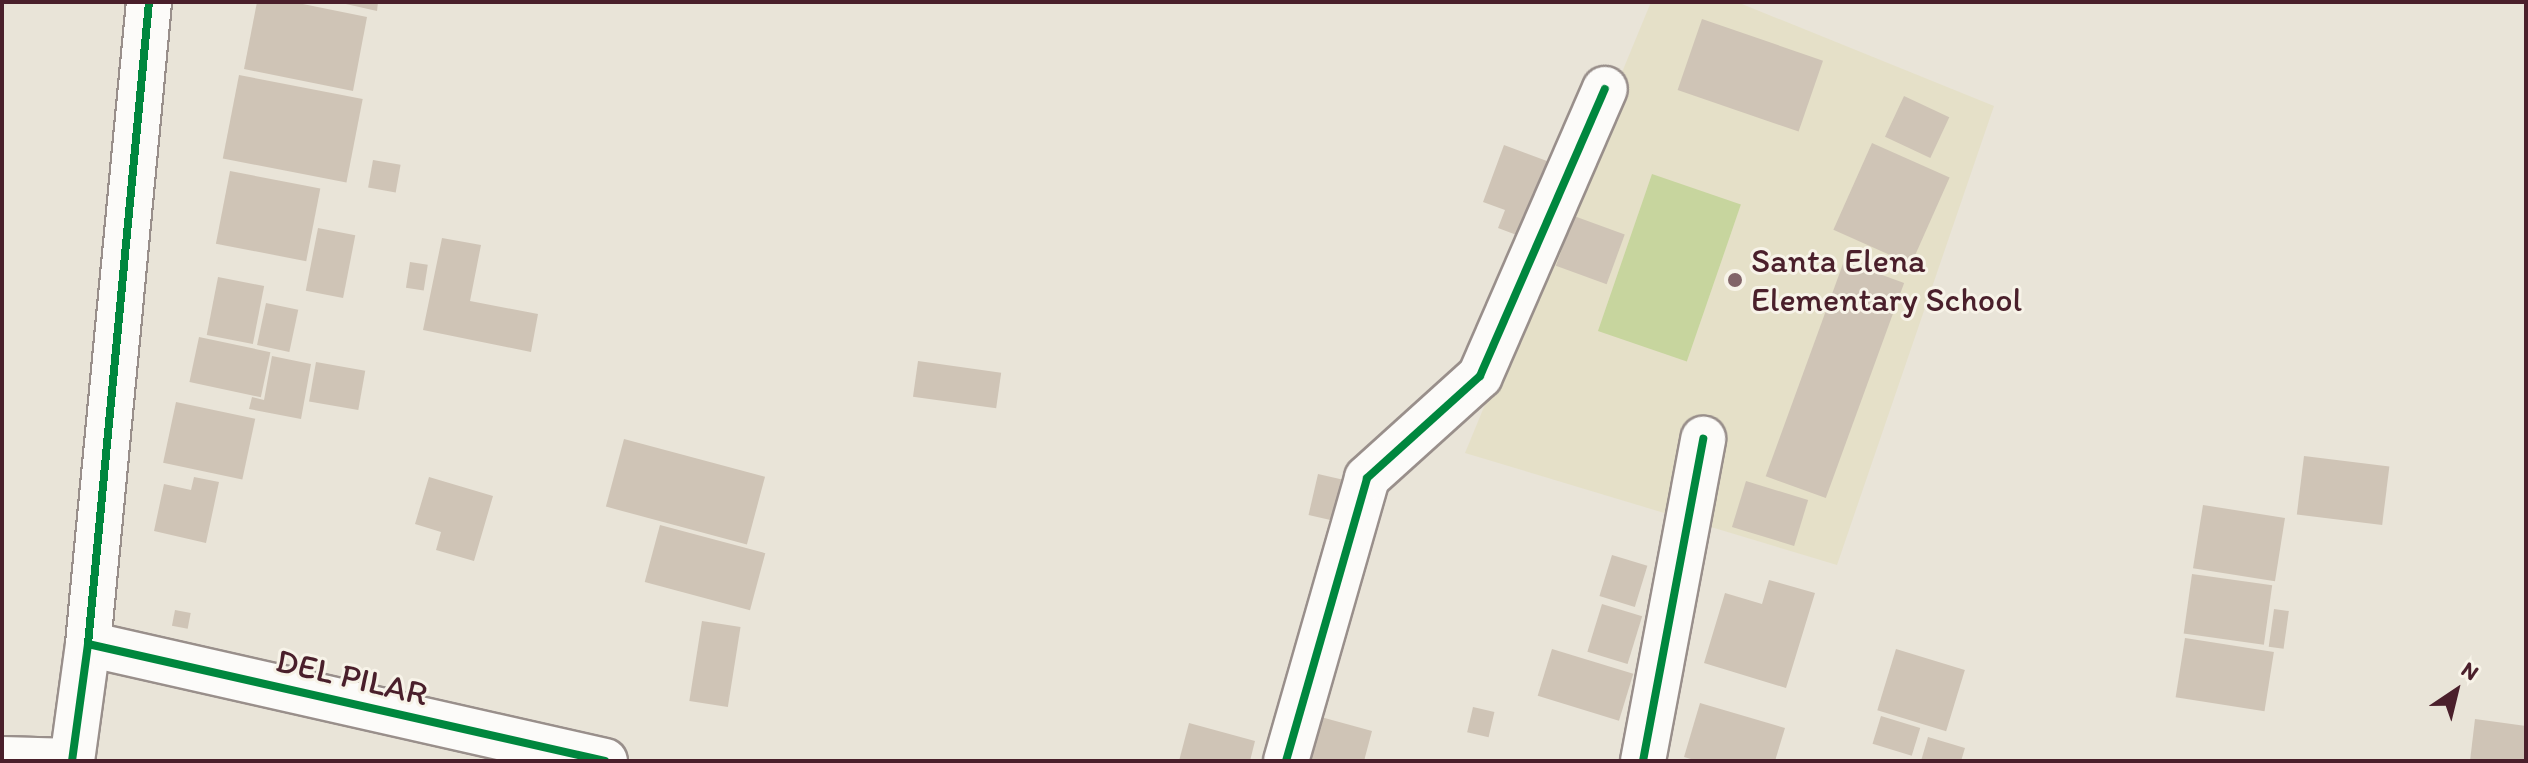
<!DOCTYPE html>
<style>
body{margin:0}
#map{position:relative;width:2528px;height:763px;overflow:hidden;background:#e9e4d8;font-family:Itim,sans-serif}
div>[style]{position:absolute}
.built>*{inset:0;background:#e5e0c8}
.green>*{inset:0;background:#c7d59e;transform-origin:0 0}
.building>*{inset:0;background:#cfc4b6;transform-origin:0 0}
.roads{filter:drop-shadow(2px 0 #998f8b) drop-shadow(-2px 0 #998f8b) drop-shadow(0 2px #998f8b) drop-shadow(0 -2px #998f8b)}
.service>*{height:26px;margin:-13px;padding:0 13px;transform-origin:13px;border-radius:13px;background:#fcfbf9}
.minor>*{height:44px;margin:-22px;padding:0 22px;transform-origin:22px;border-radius:22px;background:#fcfbf9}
.tertiary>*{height:44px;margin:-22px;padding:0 22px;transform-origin:22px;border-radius:22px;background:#fcfbf9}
.cycleway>*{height:8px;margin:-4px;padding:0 4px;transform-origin:4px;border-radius:4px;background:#00873e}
.dots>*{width:22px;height:22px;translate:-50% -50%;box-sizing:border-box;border:4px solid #f7f3e8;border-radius:50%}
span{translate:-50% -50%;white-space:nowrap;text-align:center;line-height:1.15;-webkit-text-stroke:6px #f7f3e8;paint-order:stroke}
.poi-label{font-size:34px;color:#4a1f2b}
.left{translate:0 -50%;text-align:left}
.street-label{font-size:34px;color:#4a1f2b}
.frame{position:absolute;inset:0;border:4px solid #4a1f2b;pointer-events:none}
.north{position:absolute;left:2416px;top:651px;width:80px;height:80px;-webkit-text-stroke:6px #f7f3e8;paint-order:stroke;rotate:35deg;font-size:22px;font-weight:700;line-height:32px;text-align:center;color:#4a1f2b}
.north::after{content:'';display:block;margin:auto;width:28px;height:36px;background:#4a1f2b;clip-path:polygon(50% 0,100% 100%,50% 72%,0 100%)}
</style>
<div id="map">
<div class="built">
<i style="clip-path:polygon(1651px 2px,1737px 2px,1994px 106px,1837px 565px,1465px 453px)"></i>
</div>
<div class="green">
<i style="left:1652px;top:174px;width:94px;height:166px;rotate:19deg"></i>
</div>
<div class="building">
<i style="clip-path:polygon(257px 2px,293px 2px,367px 17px,353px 91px,244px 69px)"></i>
<i style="clip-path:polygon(337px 2px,378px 2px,377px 11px)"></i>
<i style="left:1702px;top:19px;width:128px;height:75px;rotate:19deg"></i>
<i style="left:239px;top:75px;width:126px;height:85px;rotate:11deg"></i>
<i style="left:1904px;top:96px;width:50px;height:45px;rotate:25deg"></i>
<i style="left:1872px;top:143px;width:85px;height:95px;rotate:24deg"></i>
<i style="clip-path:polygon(1504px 145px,1555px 164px,1527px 239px,1498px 228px,1505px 210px,1483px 202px)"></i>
<i style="left:373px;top:160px;width:28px;height:28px;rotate:10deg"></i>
<i style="left:230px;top:171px;width:92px;height:74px;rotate:11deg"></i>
<i style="left:1574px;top:216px;width:54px;height:53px;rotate:20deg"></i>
<i style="left:318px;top:228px;width:38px;height:64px;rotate:11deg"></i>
<i style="clip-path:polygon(442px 238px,481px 245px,470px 301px,538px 314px,531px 352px,423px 330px)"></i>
<i style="left:1844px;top:261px;width:64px;height:229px;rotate:20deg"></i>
<i style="left:410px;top:262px;width:18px;height:26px;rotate:9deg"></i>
<i style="left:218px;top:277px;width:47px;height:59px;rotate:11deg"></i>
<i style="left:266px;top:303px;width:33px;height:43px;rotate:12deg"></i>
<i style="left:199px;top:337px;width:73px;height:46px;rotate:12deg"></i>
<i style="clip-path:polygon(272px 356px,311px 364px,301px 419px,249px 409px,252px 397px,264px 400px)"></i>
<i style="left:918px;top:361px;width:84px;height:36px;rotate:8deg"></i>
<i style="left:316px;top:362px;width:50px;height:40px;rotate:10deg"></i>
<i style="left:176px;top:402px;width:81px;height:62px;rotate:12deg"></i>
<i style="left:624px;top:439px;width:146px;height:70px;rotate:15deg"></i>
<i style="left:2304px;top:456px;width:86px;height:59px;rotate:7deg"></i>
<i style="left:1318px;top:474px;width:36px;height:42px;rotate:13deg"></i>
<i style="clip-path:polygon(194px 477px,219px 482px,206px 543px,154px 531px,164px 484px,191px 490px)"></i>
<i style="clip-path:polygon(429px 477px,493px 496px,474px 561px,436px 550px,441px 532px,415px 524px)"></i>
<i style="left:1746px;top:481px;width:65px;height:48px;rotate:17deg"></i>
<i style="left:2203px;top:505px;width:83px;height:64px;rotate:9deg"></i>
<i style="left:660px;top:525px;width:109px;height:59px;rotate:15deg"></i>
<i style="left:1612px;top:555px;width:37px;height:43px;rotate:17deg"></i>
<i style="left:2192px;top:574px;width:81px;height:60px;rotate:8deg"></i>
<i style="clip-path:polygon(1769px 580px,1815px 593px,1786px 688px,1704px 663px,1725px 593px,1762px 604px)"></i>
<i style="left:1602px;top:604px;width:42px;height:50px;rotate:17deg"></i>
<i style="left:2274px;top:609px;width:15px;height:38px;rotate:8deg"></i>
<i style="left:175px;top:610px;width:16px;height:16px;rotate:11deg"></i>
<i style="left:702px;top:621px;width:39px;height:81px;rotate:9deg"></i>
<i style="left:2185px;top:638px;width:90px;height:60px;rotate:9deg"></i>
<i style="left:1552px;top:649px;width:85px;height:49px;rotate:17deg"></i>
<i style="left:1896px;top:649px;width:72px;height:64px;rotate:17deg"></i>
<i style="clip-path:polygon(1700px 703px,1785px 728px,1775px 761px,1698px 761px,1684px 757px)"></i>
<i style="left:1473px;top:707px;width:22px;height:26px;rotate:13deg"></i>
<i style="clip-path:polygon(1310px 714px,1372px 731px,1364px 761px,1298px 761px)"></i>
<i style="left:1881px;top:716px;width:41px;height:29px;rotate:17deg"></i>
<i style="clip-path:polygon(2475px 719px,2526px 726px,2526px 761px,2470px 761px)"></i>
<i style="clip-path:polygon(1189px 723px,1255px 741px,1250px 761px,1179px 761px)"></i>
<i style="clip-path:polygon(1928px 737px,1965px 748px,1961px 761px,1921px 761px)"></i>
</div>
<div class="roads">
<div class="service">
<i style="left:2px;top:750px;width:71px;rotate:1.6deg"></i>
</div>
<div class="minor">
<i style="left:1286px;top:761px;width:294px;rotate:-74deg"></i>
<i style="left:1367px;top:478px;width:152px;rotate:-42.1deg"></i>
<i style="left:1480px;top:376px;width:313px;rotate:-66.5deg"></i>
<i style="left:1643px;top:761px;width:328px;rotate:-79.4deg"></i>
</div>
<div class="tertiary">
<i style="left:88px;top:644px;width:530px;rotate:12.75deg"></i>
<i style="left:72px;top:761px;width:118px;rotate:-82.2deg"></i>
<i style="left:88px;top:644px;width:645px;rotate:-84.57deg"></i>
</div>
</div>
<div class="cycleway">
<i style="left:88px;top:644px;width:530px;rotate:12.75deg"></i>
<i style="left:72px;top:761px;width:118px;rotate:-82.2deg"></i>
<i style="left:88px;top:644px;width:645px;rotate:-84.57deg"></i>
<i style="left:1286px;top:761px;width:294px;rotate:-74deg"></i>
<i style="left:1367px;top:478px;width:152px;rotate:-42.1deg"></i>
<i style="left:1480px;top:376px;width:313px;rotate:-66.5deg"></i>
<i style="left:1643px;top:761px;width:328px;rotate:-79.4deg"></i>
</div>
<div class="dots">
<i style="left:1735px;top:280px;background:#826468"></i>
</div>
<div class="poi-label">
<span class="left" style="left:1751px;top:280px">Santa Elena<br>Elementary School</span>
</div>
<div class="street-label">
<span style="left:352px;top:677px;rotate:13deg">DEL PILAR</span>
</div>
<div class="frame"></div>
<div class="north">N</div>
</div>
